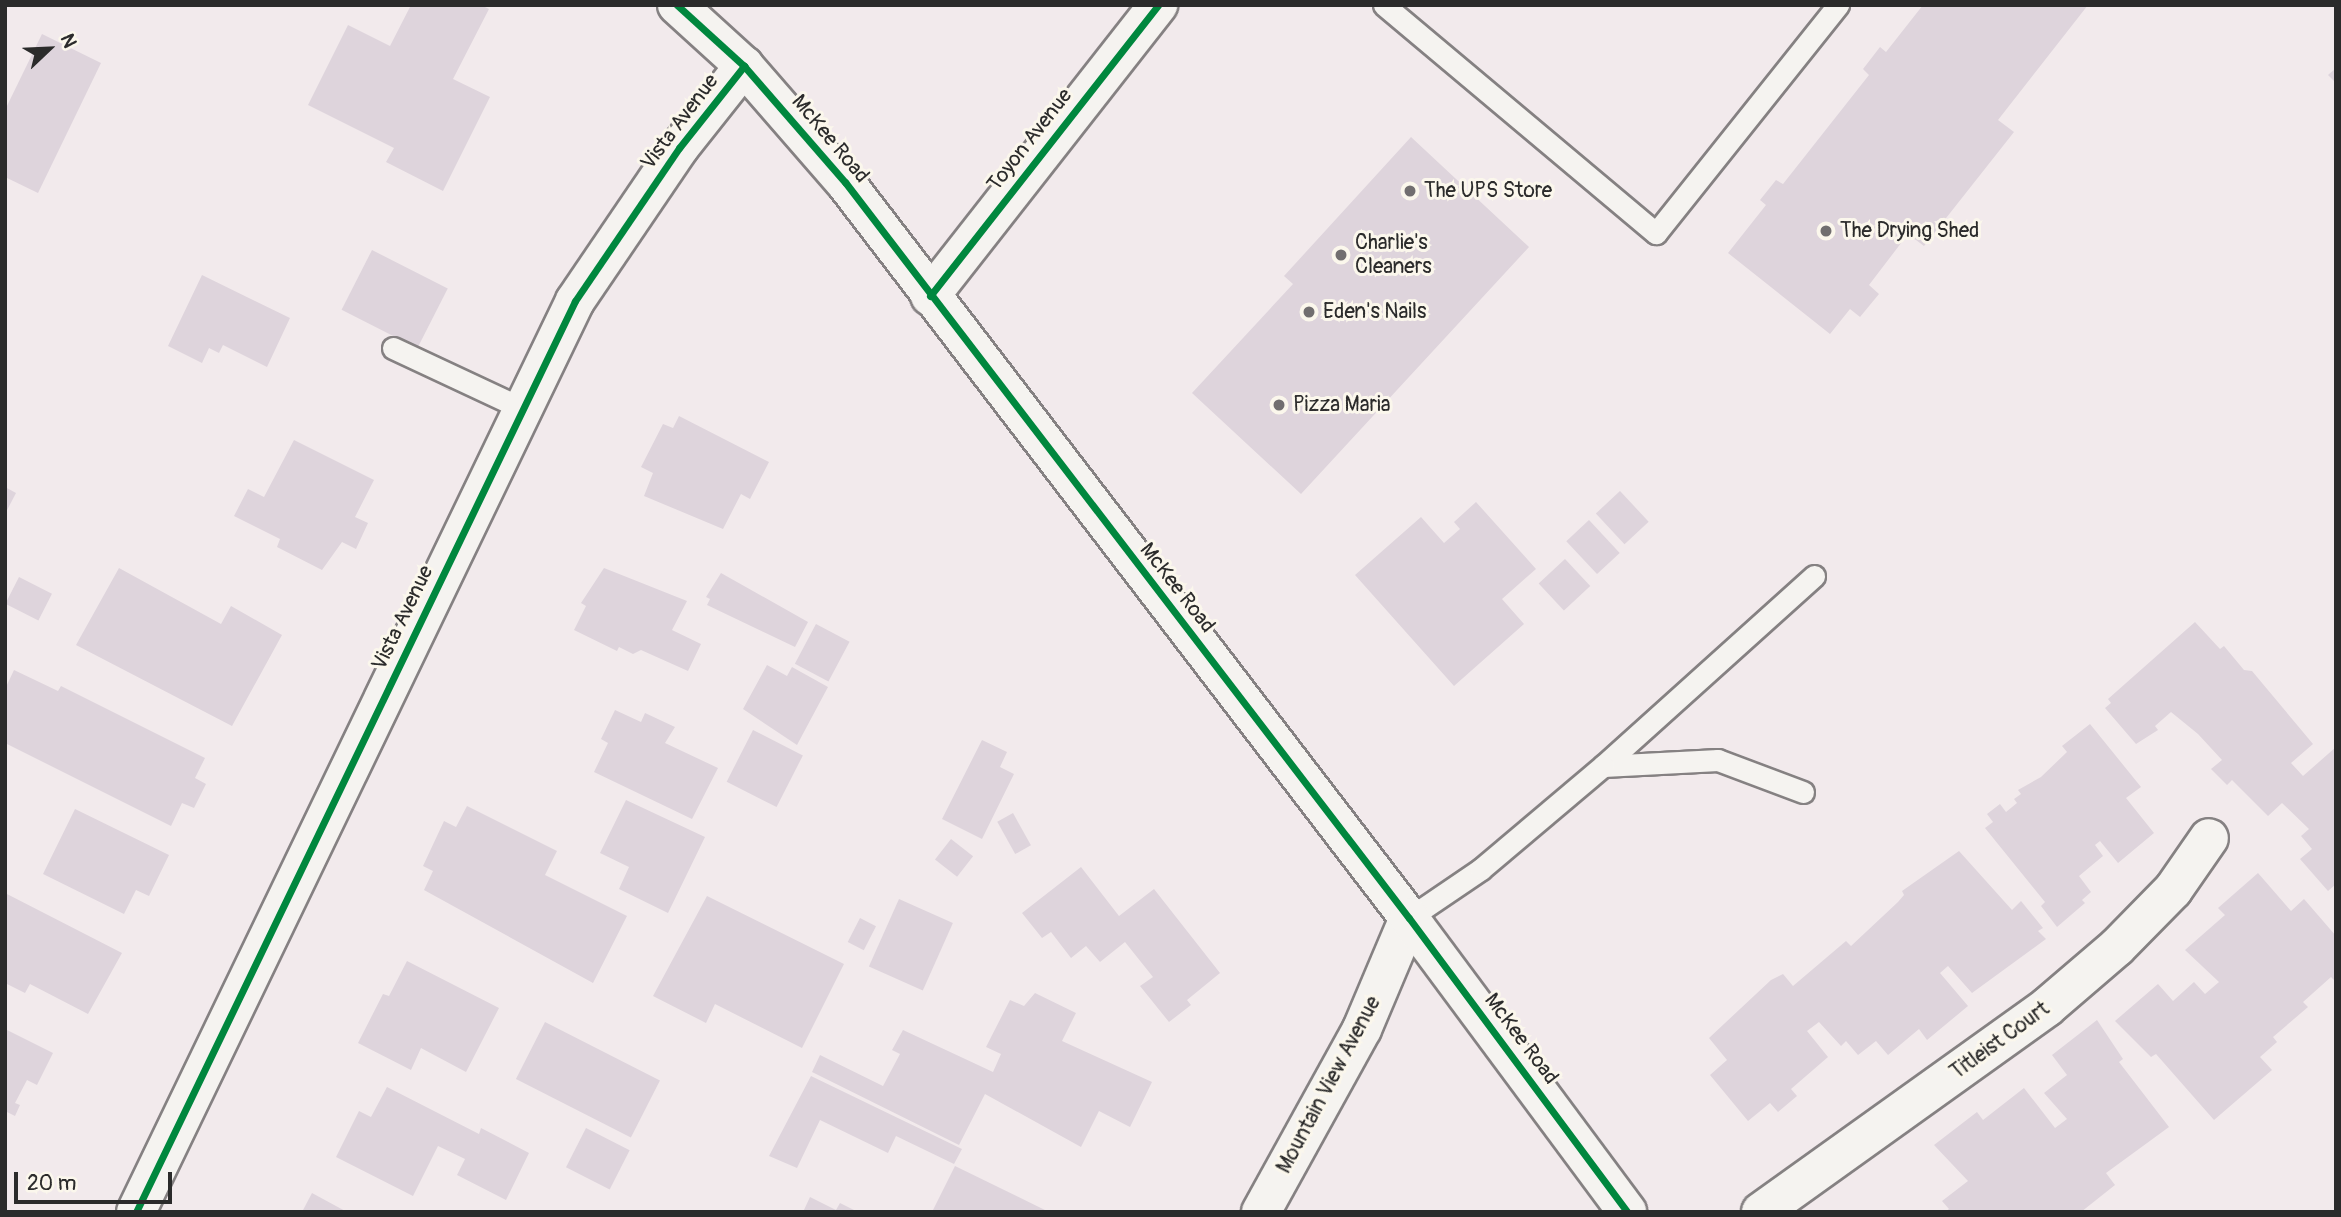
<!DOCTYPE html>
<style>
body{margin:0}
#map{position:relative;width:2341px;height:1217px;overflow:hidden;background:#f2eaec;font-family:Pangolin,sans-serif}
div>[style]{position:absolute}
.building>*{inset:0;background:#ded4dc;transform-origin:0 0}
.roads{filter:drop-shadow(2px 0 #858182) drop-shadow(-2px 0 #858182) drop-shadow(0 2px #858182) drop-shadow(0 -2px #858182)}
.service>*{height:21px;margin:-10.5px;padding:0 10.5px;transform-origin:10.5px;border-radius:10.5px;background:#f5f3f0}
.minor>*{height:38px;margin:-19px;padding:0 19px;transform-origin:19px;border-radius:19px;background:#f5f3f0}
.tertiary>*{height:38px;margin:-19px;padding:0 19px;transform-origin:19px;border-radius:19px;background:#f5f3f0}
.cycleway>*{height:7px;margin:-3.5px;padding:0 3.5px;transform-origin:3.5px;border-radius:3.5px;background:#00873e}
.dots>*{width:19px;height:19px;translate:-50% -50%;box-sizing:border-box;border:4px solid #fbf7ec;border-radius:50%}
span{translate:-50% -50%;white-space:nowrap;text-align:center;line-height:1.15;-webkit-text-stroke:6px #fbf7ec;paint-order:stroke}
.street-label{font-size:21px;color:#2b2b2b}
.poi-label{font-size:21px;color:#2b2b2b}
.left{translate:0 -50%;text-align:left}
.frame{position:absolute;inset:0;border:7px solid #2b2b2b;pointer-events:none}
.north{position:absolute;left:14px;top:14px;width:70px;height:70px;-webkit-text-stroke:5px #fbf7ec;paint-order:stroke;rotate:67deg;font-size:19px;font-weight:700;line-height:28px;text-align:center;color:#2b2b2b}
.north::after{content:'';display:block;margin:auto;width:24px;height:32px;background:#2b2b2b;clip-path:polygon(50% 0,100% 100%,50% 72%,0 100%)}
.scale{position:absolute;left:14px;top:1172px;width:158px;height:32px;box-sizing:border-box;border:4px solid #2b2b2b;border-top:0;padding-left:9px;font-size:21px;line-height:24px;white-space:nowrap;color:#2b2b2b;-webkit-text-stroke:5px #fbf7ec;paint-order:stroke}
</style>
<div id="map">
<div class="building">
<i style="clip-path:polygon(411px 5px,481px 5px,489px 9px,453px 79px,490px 97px,443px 191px,386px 162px,394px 148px,308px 105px,348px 25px,390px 46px)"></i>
<i style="clip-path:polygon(1923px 5px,2088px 5px,1998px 120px,2014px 132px,1924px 246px,1908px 234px,1869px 285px,1879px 294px,1860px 317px,1850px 309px,1830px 334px,1728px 253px,1766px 205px,1760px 200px,1776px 180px,1783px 184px,1869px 75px,1863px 69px,1880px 47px,1886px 52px)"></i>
<i style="clip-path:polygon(42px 34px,101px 63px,38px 193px,5px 177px,5px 110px)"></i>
<i style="clip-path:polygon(2336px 68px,2336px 83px,2328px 75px)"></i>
<i style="clip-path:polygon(1411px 137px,1529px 247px,1301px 494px,1192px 393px,1293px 284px,1284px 276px)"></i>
<i style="left:372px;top:250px;width:85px;height:67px;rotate:27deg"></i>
<i style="clip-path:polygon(202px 275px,290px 318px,267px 367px,223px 345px,219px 353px,209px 348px,202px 363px,168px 346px)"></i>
<i style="clip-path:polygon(679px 416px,769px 462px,750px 499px,741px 494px,723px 529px,644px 496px,653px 473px,641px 467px,663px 424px,673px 428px)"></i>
<i style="clip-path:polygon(294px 440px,374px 480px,355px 517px,368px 523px,356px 549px,342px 542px,322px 570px,277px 547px,280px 539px,234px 516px,248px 489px,264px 497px)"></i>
<i style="clip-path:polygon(5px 487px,16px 493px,5px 514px)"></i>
<i style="left:1620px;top:491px;width:42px;height:33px;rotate:47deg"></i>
<i style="clip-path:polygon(1476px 502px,1536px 569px,1502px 599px,1524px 624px,1454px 686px,1355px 575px,1421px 517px,1444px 543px,1460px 529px,1454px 522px)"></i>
<i style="left:1589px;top:520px;width:45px;height:31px;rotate:47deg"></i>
<i style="left:1565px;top:559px;width:37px;height:36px;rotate:47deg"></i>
<i style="clip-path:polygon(119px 568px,221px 624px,231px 606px,282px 635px,232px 726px,76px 645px)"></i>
<i style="clip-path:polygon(604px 568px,687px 601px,672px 630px,701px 644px,688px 671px,641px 650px,633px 654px,619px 647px,617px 651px,574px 630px,586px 606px,581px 603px)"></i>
<i style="clip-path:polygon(721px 573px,808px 622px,795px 647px,707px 605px,710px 599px,706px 597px)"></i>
<i style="left:19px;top:577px;width:37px;height:30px;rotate:27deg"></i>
<i style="clip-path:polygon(2195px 622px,2220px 649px,2224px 646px,2244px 670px,2252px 671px,2313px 744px,2291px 763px,2303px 776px,2336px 747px,2336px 884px,2328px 891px,2300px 859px,2312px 849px,2301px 836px,2309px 829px,2282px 803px,2268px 816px,2232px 780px,2227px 785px,2211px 769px,2222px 760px,2198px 734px,2171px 712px,2155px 726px,2158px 730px,2136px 744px,2105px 708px,2111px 703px,2108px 699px)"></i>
<i style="left:816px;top:624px;width:38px;height:45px;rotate:28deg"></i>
<i style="clip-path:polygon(767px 665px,787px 676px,792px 667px,828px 687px,797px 745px,743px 709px)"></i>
<i style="clip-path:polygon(14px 670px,58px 691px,61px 686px,205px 758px,195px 778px,206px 784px,194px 808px,182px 803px,171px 826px,5px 743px,5px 689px)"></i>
<i style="clip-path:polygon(615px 710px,641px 722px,645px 713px,675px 727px,665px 743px,718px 768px,692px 819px,594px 772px,608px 743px,601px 739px)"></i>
<i style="clip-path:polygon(2090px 724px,2141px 787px,2126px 798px,2154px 833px,2118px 863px,2100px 841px,2095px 845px,2103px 856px,2079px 876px,2091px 892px,2082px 900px,2085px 903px,2057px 927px,2041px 906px,2045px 902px,1985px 828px,1993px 822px,1987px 814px,2000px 804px,2006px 812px,2017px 803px,2014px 799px,2021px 794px,2018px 790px,2041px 777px,2067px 752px,2062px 746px)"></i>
<i style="left:753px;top:730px;width:56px;height:58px;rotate:27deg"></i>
<i style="clip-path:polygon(982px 740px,1007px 752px,1000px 767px,1014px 774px,982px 839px,942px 819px)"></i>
<i style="clip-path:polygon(626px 800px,705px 837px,668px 913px,619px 889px,629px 867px,600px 853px)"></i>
<i style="clip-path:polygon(467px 806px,557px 851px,545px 875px,627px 916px,593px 983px,424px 890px,433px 871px,423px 866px,444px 821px,456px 827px)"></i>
<i style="clip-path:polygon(75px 809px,169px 855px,149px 896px,136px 890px,124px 914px,43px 874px)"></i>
<i style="left:1013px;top:813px;width:37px;height:18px;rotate:61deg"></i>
<i style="left:951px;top:839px;width:28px;height:26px;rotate:38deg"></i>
<i style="clip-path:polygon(1959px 851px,2012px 910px,2021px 901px,2043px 928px,2038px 931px,2046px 939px,1972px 993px,1948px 966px,1940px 973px,1968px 1006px,1927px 1040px,1919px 1029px,1888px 1055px,1876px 1041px,1858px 1055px,1846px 1041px,1841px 1046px,1819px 1022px,1807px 1031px,1828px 1057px,1791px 1089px,1797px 1096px,1778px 1112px,1770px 1103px,1748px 1121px,1710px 1075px,1727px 1060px,1709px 1038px,1771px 980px,1783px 974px,1793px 986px,1846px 941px,1851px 946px,1898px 902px,1904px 895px,1902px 891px)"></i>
<i style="clip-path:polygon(1081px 867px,1119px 916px,1154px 889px,1220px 973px,1187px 1000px,1191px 1005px,1169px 1022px,1140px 986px,1153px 977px,1125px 942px,1100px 962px,1086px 946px,1071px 958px,1051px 932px,1042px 938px,1022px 913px)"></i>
<i style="clip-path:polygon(2258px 873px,2291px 911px,2304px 899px,2336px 936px,2336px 982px,2331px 977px,2303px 1002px,2308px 1007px,2273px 1037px,2277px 1042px,2260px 1057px,2272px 1070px,2214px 1120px,2156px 1054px,2151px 1057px,2115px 1021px,2158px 984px,2173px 1001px,2194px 982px,2205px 994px,2219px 982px,2185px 950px,2225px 915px,2218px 908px)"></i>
<i style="clip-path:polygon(5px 893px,122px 953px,88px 1014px,30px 984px,25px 993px,5px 983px)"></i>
<i style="clip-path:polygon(707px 896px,844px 964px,802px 1048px,715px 1004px,706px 1023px,653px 996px)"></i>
<i style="left:899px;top:899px;width:59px;height:74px;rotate:24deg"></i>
<i style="left:860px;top:918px;width:18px;height:27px;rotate:27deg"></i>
<i style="clip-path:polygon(407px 961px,499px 1008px,466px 1072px,421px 1048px,411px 1070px,358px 1043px,383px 994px,389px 996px)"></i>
<i style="clip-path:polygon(1035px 993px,1076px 1013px,1062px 1041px,1152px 1082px,1130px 1127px,1099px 1111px,1081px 1147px,985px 1094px,959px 1145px,812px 1072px,820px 1055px,883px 1086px,900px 1054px,892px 1050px,903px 1030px,993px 1072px,1001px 1054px,986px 1047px,1010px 1000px,1024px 1006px)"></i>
<i style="clip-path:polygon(2097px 1020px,2123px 1059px,2119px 1062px,2169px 1127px,2106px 1173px,2115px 1185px,2081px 1212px,1945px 1212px,1949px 1209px,1942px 1201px,1968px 1181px,1934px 1145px,1977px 1112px,1983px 1120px,2024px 1088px,2055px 1128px,2067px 1119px,2044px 1093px,2067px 1075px,2052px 1055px)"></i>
<i style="left:545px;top:1022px;width:129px;height:64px;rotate:27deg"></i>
<i style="clip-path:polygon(5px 1029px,53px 1053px,37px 1085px,27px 1080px,15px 1103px,20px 1105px,15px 1116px,5px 1111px)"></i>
<i style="clip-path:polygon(811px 1076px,962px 1149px,954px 1164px,896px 1136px,888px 1153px,820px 1120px,797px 1168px,769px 1156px)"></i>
<i style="clip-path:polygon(387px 1087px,479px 1134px,481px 1128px,529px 1153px,506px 1200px,457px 1175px,465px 1159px,438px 1146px,413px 1196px,336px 1157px,359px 1111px,371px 1117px)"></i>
<i style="left:586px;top:1128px;width:49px;height:44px;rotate:27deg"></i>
<i style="clip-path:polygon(955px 1166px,1049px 1212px,932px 1212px)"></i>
<i style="clip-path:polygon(312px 1193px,347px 1212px,302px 1212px)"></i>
<i style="clip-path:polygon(810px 1197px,836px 1210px,840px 1203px,858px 1212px,803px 1212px)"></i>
</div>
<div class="roads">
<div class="service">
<i style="left:1384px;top:5px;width:355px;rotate:40deg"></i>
<i style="left:1656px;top:233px;width:292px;rotate:-51.4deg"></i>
<i style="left:393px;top:348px;width:144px;rotate:25.1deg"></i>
<i style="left:1803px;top:792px;width:91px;rotate:-159.4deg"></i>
<i style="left:1718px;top:760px;width:115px;rotate:177deg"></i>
<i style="left:1603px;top:766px;width:284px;rotate:-42deg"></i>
<i style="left:1409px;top:918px;width:87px;rotate:-34.2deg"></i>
<i style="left:1481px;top:869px;width:160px;rotate:-40.2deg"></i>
</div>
<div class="minor">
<i style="left:136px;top:1212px;width:1011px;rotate:-64.27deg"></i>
<i style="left:575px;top:301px;width:185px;rotate:-55.8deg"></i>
<i style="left:679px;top:148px;width:105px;rotate:-51.6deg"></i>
<i style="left:1261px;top:1212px;width:209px;rotate:-61.1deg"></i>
<i style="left:1362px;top:1029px;width:121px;rotate:-67.1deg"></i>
<i style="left:1761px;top:1212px;width:352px;rotate:-35.6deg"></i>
<i style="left:2047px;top:1007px;width:92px;rotate:-40.6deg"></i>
<i style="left:2117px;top:947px;width:80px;rotate:-45.5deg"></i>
<i style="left:2173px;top:890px;width:63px;rotate:-55.3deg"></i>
</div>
<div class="tertiary">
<i style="left:677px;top:5px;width:91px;rotate:42.3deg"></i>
<i style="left:744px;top:66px;width:154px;rotate:49deg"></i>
<i style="left:845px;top:182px;width:927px;rotate:52.54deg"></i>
<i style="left:1409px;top:918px;width:366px;rotate:53.4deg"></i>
<i style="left:930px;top:296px;width:370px;rotate:-51.9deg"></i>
</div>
</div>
<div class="cycleway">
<i style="left:677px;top:5px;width:91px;rotate:42.3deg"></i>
<i style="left:744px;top:66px;width:154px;rotate:49deg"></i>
<i style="left:845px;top:182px;width:927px;rotate:52.54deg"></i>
<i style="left:1409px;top:918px;width:366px;rotate:53.4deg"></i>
<i style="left:930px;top:296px;width:370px;rotate:-51.9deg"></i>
<i style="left:136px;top:1212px;width:1011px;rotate:-64.27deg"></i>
<i style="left:575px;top:301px;width:185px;rotate:-55.8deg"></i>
<i style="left:679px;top:148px;width:105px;rotate:-51.6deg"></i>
</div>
<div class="dots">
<i style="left:1410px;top:191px;background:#716e6f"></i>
<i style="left:1826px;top:231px;background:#716e6f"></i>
<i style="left:1341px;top:255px;background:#716e6f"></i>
<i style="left:1309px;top:312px;background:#716e6f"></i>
<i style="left:1279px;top:405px;background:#716e6f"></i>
</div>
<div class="street-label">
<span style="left:680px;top:122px;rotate:-53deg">Vista Avenue</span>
<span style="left:830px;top:139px;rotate:50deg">McKee Road</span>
<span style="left:1030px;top:140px;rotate:-52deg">Toyon Avenue</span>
<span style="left:1177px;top:588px;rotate:52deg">McKee Road</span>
<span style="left:403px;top:618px;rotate:-64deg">Vista Avenue</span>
<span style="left:1521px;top:1039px;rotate:53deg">McKee Road</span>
<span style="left:2000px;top:1041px;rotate:-36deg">Titleist Court</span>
<span style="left:1329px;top:1085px;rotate:-62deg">Mountain View Avenue</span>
</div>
<div class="poi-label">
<span class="left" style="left:1424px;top:191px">The UPS Store</span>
<span class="left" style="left:1840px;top:231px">The Drying Shed</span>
<span class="left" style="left:1355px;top:255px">Charlie's<br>Cleaners</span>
<span class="left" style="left:1323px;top:312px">Eden's Nails</span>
<span class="left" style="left:1293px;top:405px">Pizza Maria</span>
</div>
<div class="frame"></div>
<div class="north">N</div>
<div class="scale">20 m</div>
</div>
